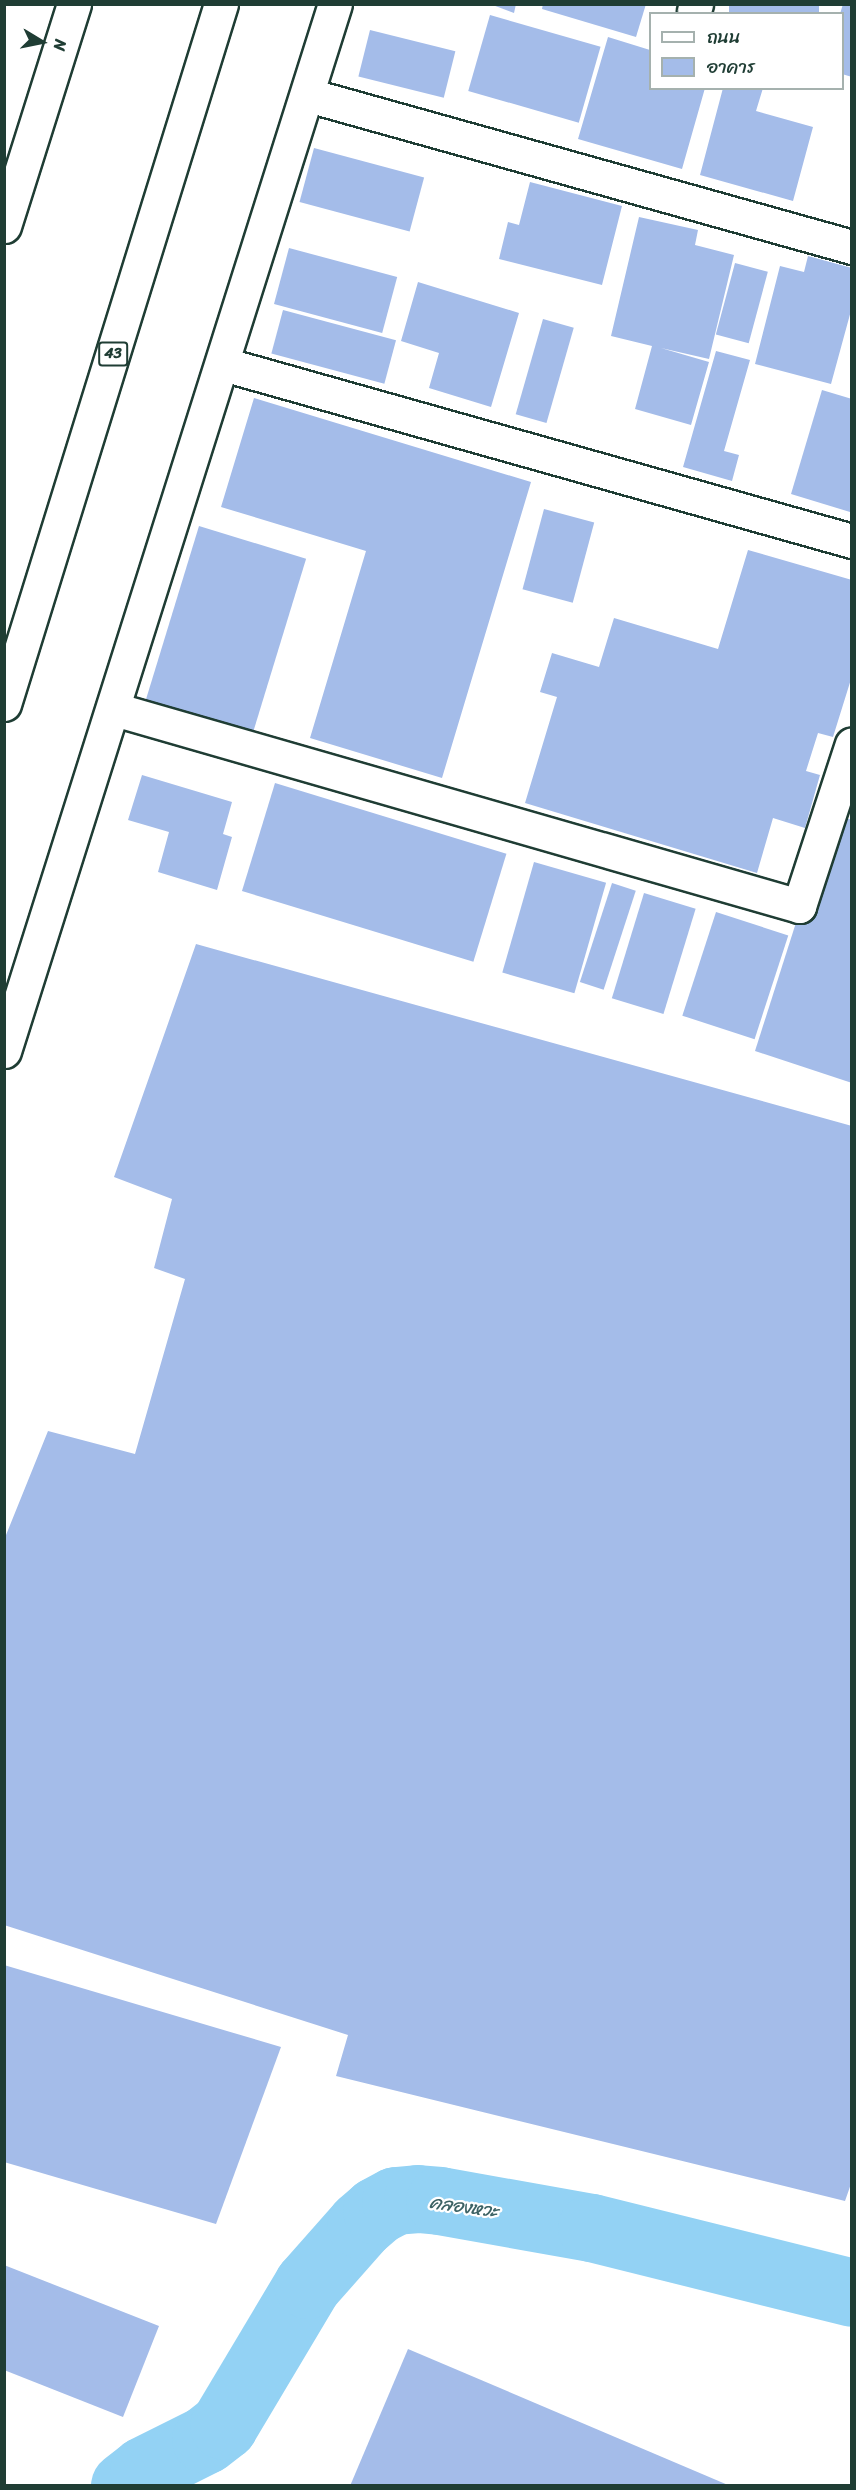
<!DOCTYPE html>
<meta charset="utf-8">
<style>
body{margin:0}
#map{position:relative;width:856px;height:2490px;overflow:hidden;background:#fff;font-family:Sriracha,"Playpen Sans Thai",sans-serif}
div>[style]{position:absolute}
.river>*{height:68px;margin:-34px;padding:0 34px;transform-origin:34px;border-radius:34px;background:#93d2f4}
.building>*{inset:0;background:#a4bce9;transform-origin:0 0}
.roads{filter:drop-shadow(2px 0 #1f3d34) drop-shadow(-2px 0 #1f3d34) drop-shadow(0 2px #1f3d34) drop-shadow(0 -2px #1f3d34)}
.minor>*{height:33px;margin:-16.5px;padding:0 16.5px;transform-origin:16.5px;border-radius:16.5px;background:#fff}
.highway>*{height:33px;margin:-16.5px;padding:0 16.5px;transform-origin:16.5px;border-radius:16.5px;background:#fff}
span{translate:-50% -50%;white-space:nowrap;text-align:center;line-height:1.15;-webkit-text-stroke:4.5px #fff;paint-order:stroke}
.shield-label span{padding:2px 4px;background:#fff;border:2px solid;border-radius:4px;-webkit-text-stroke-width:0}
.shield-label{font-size:15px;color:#1f3d34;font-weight:700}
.water-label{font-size:18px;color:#3c6264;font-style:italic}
.frame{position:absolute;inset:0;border:6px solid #1f3d34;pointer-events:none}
.legend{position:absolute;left:649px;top:12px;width:195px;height:78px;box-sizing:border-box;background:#fff;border:2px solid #a5b1ae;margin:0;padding:8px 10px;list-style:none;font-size:18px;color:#1f3d34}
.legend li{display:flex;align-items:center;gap:12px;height:30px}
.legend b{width:30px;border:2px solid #a5b1ae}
.north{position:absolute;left:12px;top:12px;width:60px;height:60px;-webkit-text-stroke:4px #fff;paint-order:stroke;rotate:100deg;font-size:16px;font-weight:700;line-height:24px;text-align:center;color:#1f3d34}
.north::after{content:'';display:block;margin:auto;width:21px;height:27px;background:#1f3d34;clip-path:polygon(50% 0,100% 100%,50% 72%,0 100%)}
</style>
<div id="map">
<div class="river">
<i style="left:125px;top:2486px;width:24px;rotate:-38deg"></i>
<i style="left:144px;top:2471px;width:69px;rotate:-26.6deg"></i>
<i style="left:206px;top:2440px;width:23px;rotate:-38deg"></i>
<i style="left:224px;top:2426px;width:164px;rotate:-59.2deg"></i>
<i style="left:308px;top:2285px;width:80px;rotate:-48.5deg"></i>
<i style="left:361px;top:2225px;width:21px;rotate:-41deg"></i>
<i style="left:377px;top:2211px;width:21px;rotate:-28deg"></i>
<i style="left:396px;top:2201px;width:22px;rotate:-5deg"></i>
<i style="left:418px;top:2199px;width:22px;rotate:5deg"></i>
<i style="left:440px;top:2201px;width:154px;rotate:10.1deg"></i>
<i style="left:592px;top:2228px;width:268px;rotate:14deg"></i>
</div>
<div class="building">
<i style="clip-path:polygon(490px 4px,516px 4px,514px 13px)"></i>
<i style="clip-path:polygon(543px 4px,646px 4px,636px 37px,542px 9px)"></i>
<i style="left:729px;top:4px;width:90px;height:10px"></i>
<i style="clip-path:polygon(843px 4px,852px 4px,852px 77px,842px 74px,842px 14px,840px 14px)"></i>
<i style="left:490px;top:15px;width:115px;height:79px;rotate:16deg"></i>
<i style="left:370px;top:30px;width:88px;height:48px;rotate:14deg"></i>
<i style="clip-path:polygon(608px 37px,650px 50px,650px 88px,705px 88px,682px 169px,578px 139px)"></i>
<i style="clip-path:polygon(723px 88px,763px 88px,756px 111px,813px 127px,793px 201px,700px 175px)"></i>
<i style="left:314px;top:148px;width:114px;height:56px;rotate:15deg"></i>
<i style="clip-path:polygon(530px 182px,622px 206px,602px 285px,499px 259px,508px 222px,519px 225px)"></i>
<i style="clip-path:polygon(639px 217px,698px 230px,695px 245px,734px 255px,709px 359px,661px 348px,709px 362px,691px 425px,635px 409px,652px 346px,611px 336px)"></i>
<i style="left:289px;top:248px;width:112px;height:58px;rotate:15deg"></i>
<i style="clip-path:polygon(808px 256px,852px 268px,852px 307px,831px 384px,755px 364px,780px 266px,804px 272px)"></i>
<i style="left:735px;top:263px;width:34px;height:74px;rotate:15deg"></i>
<i style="clip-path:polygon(418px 282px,519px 313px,491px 407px,429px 388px,439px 353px,401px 341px)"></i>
<i style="left:283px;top:310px;width:117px;height:45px;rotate:15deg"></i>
<i style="left:543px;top:319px;width:32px;height:99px;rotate:16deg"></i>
<i style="clip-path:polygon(716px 351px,750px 360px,724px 451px,739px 455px,732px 481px,683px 467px)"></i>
<i style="clip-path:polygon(822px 390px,852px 399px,850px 512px,791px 494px)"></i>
<i style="clip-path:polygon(254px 398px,531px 482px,442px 778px,310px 738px,366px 551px,221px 507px)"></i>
<i style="left:544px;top:509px;width:52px;height:83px;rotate:15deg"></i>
<i style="left:199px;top:526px;width:112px;height:189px;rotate:17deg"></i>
<i style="clip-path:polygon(748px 550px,852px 580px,852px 676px,833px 737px,818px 733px,806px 771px,820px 775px,805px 828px,773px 818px,757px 873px,525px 803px,557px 697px,540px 692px,552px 653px,599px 667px,614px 618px,718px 649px)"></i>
<i style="clip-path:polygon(142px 775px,232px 802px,223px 834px,232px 837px,217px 890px,158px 872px,169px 832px,128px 820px)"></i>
<i style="left:275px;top:783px;width:242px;height:113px;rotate:17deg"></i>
<i style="clip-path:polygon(831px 813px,852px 820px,852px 1083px,755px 1051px)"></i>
<i style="left:534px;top:862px;width:75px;height:115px;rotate:16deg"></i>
<i style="left:612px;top:883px;width:25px;height:104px;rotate:18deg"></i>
<i style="left:644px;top:893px;width:54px;height:110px;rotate:17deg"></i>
<i style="left:716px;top:912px;width:76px;height:109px;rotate:18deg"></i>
<i style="clip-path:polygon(196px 944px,852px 1126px,852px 2181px,845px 2201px,336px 2076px,348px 2035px,4px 1925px,4px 1540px,48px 1431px,135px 1454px,185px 1279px,154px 1268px,172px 1199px,114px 1177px)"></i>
<i style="clip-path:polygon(4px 1965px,281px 2047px,216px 2224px,4px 2162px)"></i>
<i style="clip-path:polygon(4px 2265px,159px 2326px,123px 2417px,4px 2370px)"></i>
<i style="clip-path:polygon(408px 2349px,728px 2485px,728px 2486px,350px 2486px)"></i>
</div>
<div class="roads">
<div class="minor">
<i style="left:694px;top:11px;width:7px;rotate:-74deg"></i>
<i style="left:308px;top:95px;width:565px;rotate:15.61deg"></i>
<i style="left:223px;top:364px;width:653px;rotate:15.72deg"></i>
<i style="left:114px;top:709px;width:713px;rotate:16.04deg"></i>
<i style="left:799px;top:906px;width:170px;rotate:-71.9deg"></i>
</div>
<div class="highway">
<i style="left:4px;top:226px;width:233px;rotate:-72.5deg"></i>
<i style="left:4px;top:704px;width:733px;rotate:-72.78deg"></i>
<i style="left:4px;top:1051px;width:1098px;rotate:-72.46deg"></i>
</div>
</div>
<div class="shield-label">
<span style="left:113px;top:354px">43</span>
</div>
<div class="water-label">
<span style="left:464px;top:2207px;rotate:8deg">คลองหวะ</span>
</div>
<div class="frame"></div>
<ul class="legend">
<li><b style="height:8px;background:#fff"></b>ถนน</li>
<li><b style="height:16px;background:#a4bce9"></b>อาคาร</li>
</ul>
<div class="north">N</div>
</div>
